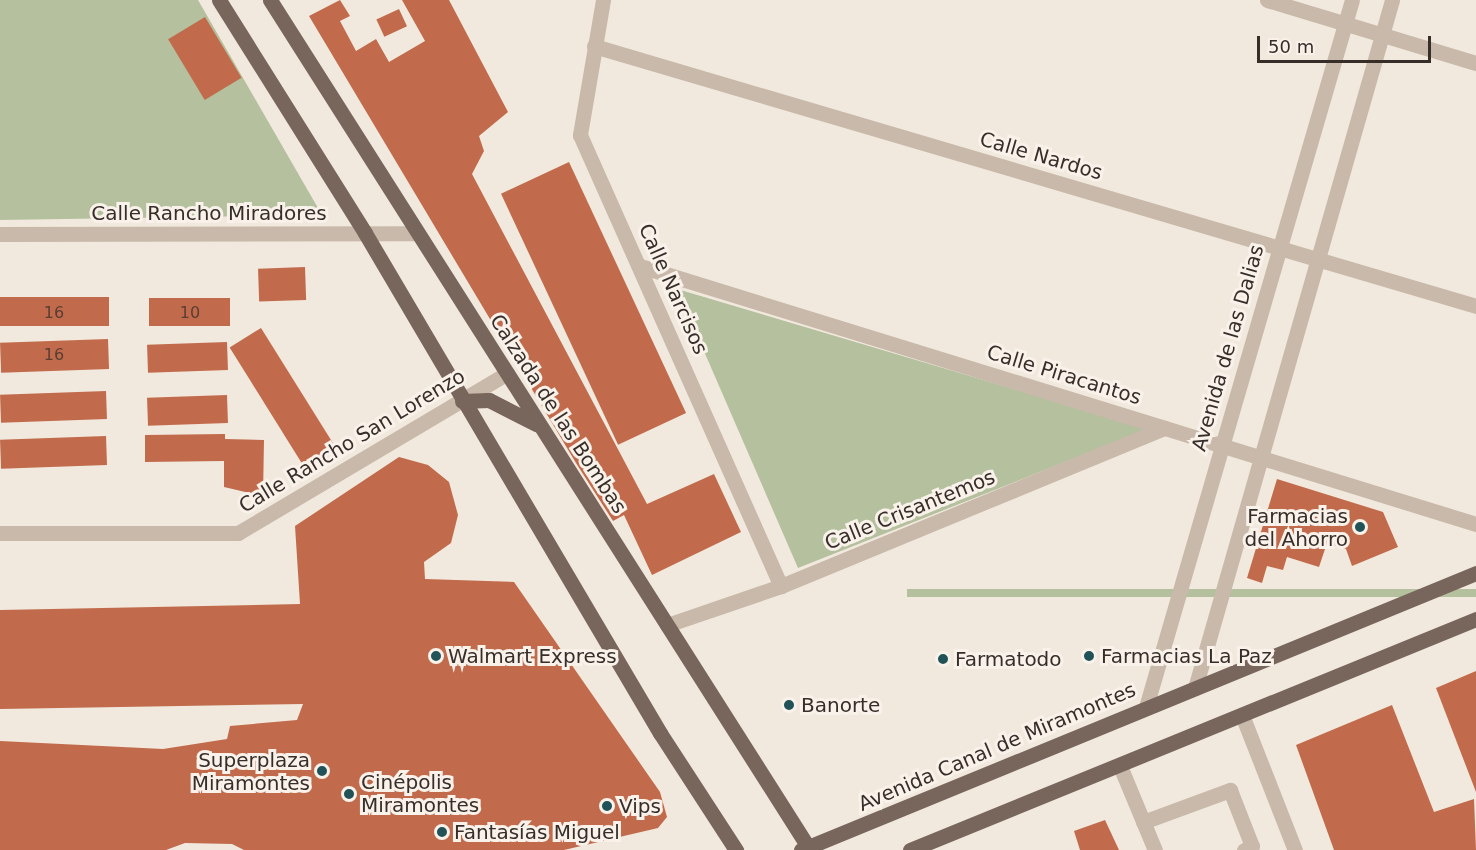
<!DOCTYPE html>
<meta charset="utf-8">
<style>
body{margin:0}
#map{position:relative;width:1476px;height:850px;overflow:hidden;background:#f1e9dd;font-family:"DejaVu Sans",sans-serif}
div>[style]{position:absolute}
.green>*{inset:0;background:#b4c09e;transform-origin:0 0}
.building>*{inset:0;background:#c16b4c;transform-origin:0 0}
.minor>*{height:15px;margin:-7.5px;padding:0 7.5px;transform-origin:7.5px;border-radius:7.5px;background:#c9b9aa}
.major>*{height:15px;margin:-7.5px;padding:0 7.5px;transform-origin:7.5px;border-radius:7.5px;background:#78655b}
.dots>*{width:16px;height:16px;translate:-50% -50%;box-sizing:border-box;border:3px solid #f9f2ea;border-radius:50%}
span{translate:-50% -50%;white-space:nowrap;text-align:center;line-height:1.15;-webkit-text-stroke:6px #f9f2ea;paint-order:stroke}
.number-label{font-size:16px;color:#5a3d32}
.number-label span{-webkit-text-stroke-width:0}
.street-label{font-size:20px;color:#372e29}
.poi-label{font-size:20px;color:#372e29}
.right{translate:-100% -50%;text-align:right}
.left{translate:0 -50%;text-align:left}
.scale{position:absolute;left:1257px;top:36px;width:174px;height:27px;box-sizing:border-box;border:3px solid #372e29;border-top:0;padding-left:8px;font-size:18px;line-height:21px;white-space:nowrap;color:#372e29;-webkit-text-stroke:4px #f9f2ea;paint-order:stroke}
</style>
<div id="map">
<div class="green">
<i style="clip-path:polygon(0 0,198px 0,322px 215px,0 220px)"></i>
<i style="clip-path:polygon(677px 289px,1148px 429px,798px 568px)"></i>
<i style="left:1476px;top:589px;width:8px;height:569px;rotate:90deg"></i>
</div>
<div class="building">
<i style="clip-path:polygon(340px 0,350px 16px,340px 21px,356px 51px,376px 39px,389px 62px,425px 41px,402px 0,449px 0,508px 112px,479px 136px,484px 151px,472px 174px,647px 504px,714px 474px,741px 532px,652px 575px,624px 515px,613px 521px,576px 463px,309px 16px)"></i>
<i style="left:399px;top:9px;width:19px;height:25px;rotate:65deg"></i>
<i style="left:205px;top:17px;width:71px;height:43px;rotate:59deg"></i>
<i style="left:569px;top:162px;width:277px;height:75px;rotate:65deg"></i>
<i style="left:305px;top:267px;width:33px;height:47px;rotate:88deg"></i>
<i style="left:109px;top:297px;width:29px;height:109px;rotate:90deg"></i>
<i style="left:230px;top:298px;width:28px;height:81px;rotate:90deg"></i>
<i style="left:261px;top:328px;width:143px;height:37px;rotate:58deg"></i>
<i style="left:108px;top:339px;width:30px;height:108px;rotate:88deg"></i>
<i style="left:227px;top:342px;width:28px;height:80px;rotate:88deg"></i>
<i style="left:106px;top:391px;width:28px;height:106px;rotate:88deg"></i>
<i style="left:227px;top:395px;width:28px;height:80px;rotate:88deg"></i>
<i style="clip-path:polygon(225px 434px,225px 439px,264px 440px,263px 496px,224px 487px,224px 461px,145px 462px,145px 435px)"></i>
<i style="left:106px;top:436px;width:29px;height:106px;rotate:88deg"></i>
<i style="clip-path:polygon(399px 457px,428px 465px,449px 482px,458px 515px,451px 543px,424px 562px,425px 579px,514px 582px,660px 792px,667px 817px,658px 828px,564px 850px,244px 850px,232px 844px,185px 843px,166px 850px,0 850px,0 741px,163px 749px,227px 739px,230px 726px,297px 720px,303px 704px,0 709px,0 610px,300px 604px,295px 526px)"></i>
<i style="clip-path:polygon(1277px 479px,1383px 512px,1398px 547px,1352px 566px,1346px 549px,1327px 543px,1319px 567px,1287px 557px,1283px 570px,1267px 566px,1262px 583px,1247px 578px)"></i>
<i style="clip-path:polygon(1476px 671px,1476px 792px,1436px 688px)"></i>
<i style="clip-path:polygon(1392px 705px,1434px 812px,1474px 799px,1476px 850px,1334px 850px,1296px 745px)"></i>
<i style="clip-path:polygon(1105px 820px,1119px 850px,1080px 850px,1074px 831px)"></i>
</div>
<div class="minor">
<i style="left:603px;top:0;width:137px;rotate:99.7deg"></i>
<i style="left:580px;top:135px;width:494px;rotate:66deg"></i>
<i style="left:1267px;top:0;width:218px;rotate:16.8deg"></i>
<i style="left:594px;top:46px;width:920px;rotate:16.42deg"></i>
<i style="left:0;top:234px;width:418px;rotate:-0.1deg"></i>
<i style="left:640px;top:266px;width:875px;rotate:17.15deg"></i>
<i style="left:0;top:533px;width:238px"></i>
<i style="left:238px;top:533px;width:313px;rotate:-30.7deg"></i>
<i style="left:667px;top:625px;width:120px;rotate:-18.9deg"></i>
<i style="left:781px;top:586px;width:415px;rotate:-22.4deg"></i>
<i style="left:1195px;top:688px;width:716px;rotate:-74.02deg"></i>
<i style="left:1146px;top:707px;width:736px;rotate:-73.76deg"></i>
<i style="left:1242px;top:715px;width:145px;rotate:68.6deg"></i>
<i style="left:1120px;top:766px;width:91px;rotate:67.4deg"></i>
<i style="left:1143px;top:822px;width:93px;rotate:-20.2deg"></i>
<i style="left:1230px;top:790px;width:60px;rotate:68.6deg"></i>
<i style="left:1252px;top:846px;width:9px;rotate:153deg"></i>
</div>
<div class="major">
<i style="left:219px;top:0;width:275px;rotate:57.9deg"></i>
<i style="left:365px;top:233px;width:581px;rotate:59.46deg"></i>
<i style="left:660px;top:733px;width:140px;rotate:57deg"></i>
<i style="left:270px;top:0;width:1007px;rotate:57.57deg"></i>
<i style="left:462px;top:401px;width:27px;rotate:-2deg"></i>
<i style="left:489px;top:400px;width:53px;rotate:27.1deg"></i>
<i style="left:801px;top:850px;width:730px;rotate:-22.31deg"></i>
<i style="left:910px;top:850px;width:611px;rotate:-22.2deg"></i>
</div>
<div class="dots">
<i style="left:1360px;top:527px;background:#205257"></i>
<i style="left:436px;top:656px;background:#205257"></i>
<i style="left:1089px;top:656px;background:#205257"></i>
<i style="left:943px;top:659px;background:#205257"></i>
<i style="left:789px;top:705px;background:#205257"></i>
<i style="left:322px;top:771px;background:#205257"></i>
<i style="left:349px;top:794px;background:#205257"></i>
<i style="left:607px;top:806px;background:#205257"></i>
<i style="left:442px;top:832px;background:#205257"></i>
</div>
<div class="number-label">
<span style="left:54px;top:313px">16</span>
<span style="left:190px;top:313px">10</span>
<span style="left:54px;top:355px">16</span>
</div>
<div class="street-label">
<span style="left:1041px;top:156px;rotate:16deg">Calle Nardos</span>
<span style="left:209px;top:213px">Calle Rancho Miradores</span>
<span style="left:673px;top:289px;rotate:66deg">Calle Narcisos</span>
<span style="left:1228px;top:348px;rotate:-74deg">Avenida de las Dalias</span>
<span style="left:1064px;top:375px;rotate:17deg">Calle Piracantos</span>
<span style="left:558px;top:414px;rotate:57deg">Calzada de las Bombas</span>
<span style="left:352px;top:441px;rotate:-31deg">Calle Rancho San Lorenzo</span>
<span style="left:910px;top:510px;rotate:-22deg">Calle Crisantemos</span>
<span style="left:997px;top:747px;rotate:-23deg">Avenida Canal de Miramontes</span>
</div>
<div class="poi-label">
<span class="right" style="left:1348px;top:528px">Farmacias<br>del Ahorro</span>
<span class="left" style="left:448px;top:656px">Walmart Express</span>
<span class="left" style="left:1101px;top:656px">Farmacias La Paz</span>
<span class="left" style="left:955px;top:659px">Farmatodo</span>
<span class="left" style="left:801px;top:705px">Banorte</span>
<span class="right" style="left:310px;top:772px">Superplaza<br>Miramontes</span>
<span class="left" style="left:361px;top:794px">Cinépolis<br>Miramontes</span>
<span class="left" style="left:619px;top:806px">Vips</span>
<span class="left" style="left:454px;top:832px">Fantasías Miguel</span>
</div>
<div class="scale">50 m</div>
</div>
